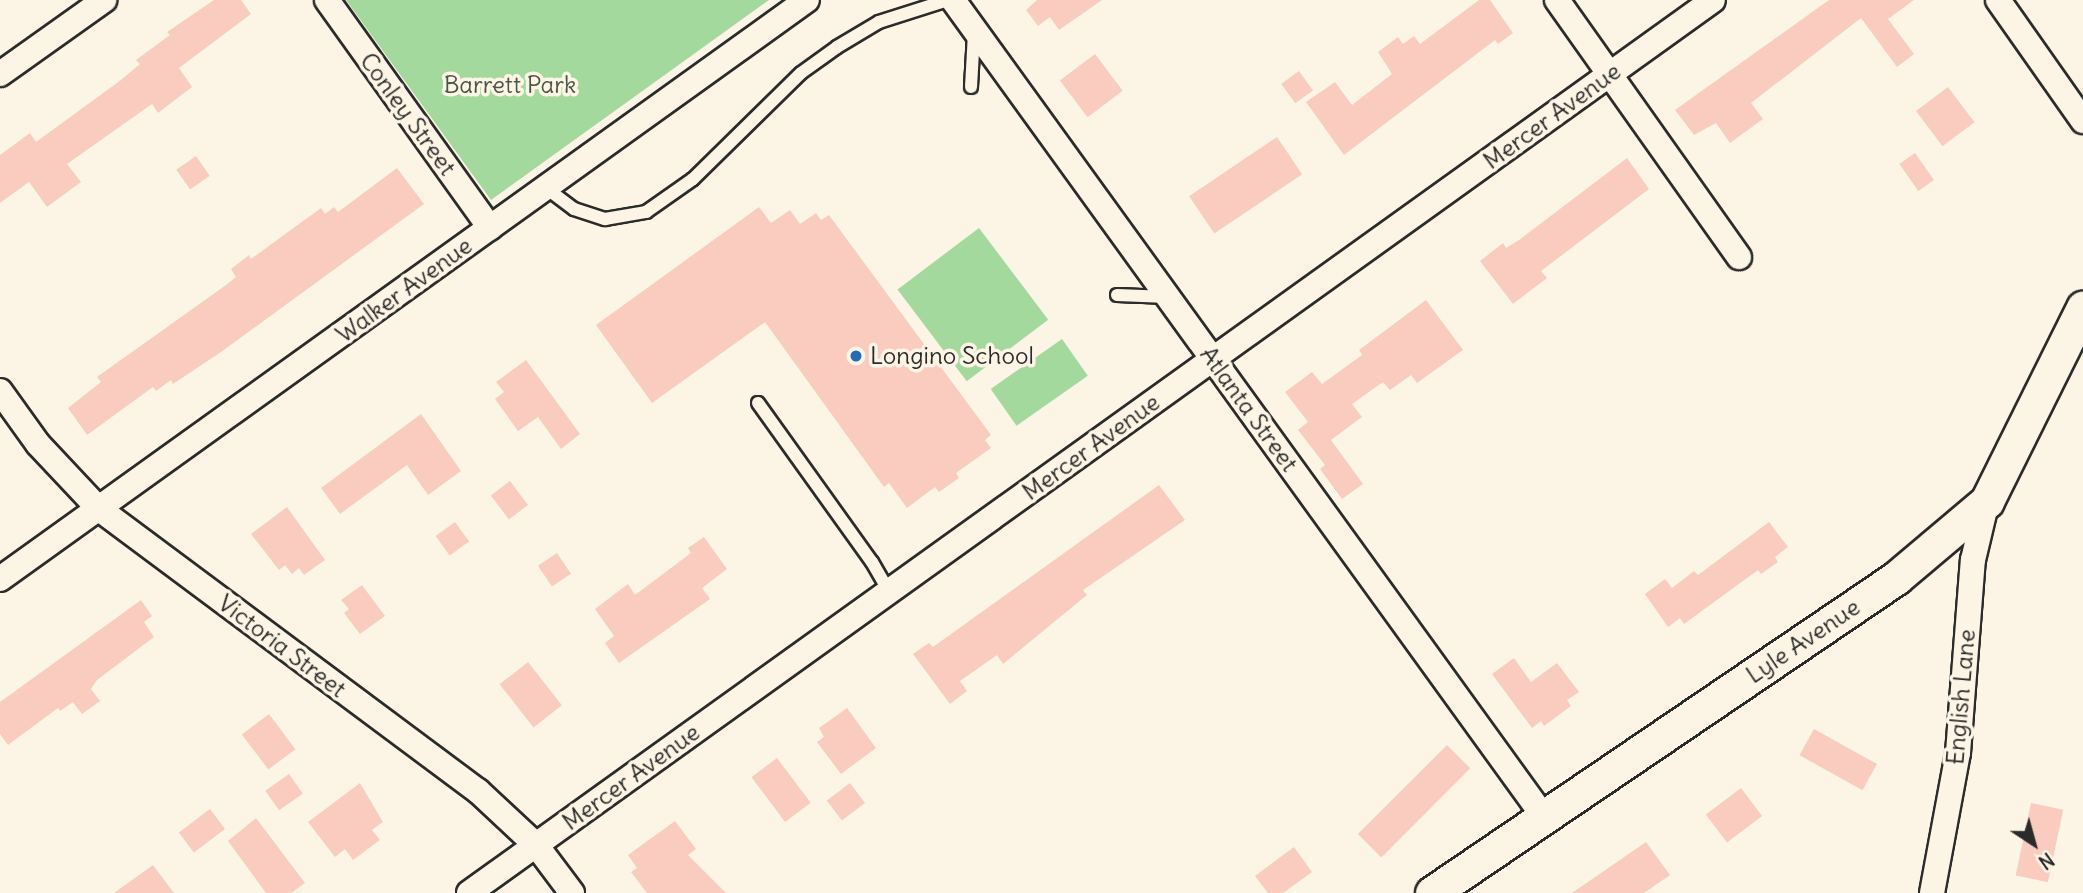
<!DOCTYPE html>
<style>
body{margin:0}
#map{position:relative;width:2083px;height:893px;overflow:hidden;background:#fcf5e5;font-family:Delius,sans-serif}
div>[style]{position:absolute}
.green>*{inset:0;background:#a3d99c;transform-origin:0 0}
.building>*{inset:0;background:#facbbf;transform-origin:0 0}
.roads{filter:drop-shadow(2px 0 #2b2b2b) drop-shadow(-2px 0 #2b2b2b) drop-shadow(0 2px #2b2b2b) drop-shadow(0 -2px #2b2b2b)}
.lane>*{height:12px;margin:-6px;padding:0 6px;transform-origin:6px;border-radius:6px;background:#fcf5e5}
.street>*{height:24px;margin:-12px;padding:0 12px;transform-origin:12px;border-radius:12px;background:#fcf5e5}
.secondary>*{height:33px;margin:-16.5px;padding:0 16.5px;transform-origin:16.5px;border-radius:16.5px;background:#fcf5e5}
.dots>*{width:19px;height:19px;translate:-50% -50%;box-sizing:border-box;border:4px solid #fcf5e5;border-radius:50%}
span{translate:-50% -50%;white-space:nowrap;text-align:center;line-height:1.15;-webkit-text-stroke:7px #fcf5e5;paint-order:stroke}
.park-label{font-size:24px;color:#495647}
.street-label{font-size:24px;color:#2b2b2b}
.poi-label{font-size:24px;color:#2b2b2b}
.left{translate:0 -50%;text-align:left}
.north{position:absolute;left:1999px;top:809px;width:70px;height:70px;-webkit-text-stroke:5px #fcf5e5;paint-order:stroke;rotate:144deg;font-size:19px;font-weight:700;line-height:28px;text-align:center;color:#2b2b2b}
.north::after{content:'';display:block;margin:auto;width:24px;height:32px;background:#2b2b2b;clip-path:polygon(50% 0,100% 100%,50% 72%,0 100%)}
</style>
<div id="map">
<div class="green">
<i style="clip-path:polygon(346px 0,769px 0,491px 200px)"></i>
<i style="left:979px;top:228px;width:115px;height:102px;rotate:53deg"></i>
<i style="left:1062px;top:339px;width:45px;height:87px;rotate:55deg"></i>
</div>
<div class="building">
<i style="clip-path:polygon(214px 0,241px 0,251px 14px,179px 68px,192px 87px,158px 113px,152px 104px,67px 164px,81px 182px,47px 207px,29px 182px,0 203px,0 155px,30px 133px,36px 142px,121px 80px,140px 64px,136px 60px,170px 35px,167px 32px)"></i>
<i style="clip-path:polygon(1037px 0,1102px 0,1059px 30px,1050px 17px,1038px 26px,1026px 10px)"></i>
<i style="clip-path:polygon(1479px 0,1490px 0,1513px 33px,1498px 44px,1495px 40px,1344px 155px,1306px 102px,1335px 82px,1352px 105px,1392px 74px,1378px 52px,1398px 37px,1403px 44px,1414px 36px,1420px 44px)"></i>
<i style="clip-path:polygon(1829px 0,1914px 0,1888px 19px,1914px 54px,1897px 67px,1861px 18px,1751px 103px,1763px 119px,1730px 143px,1716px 123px,1694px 135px,1675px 110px)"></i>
<i style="left:1095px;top:54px;width:46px;height:44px;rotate:53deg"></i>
<i style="left:1299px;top:71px;width:24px;height:22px;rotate:54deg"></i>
<i style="left:1948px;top:87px;width:44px;height:40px;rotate:53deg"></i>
<i style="left:1277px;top:137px;width:45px;height:106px;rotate:56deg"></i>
<i style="left:1915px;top:153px;width:33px;height:19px;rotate:55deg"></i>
<i style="left:196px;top:156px;width:24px;height:24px;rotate:55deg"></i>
<i style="clip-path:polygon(1627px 158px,1649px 189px,1541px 271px,1547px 278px,1513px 304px,1480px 261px,1503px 243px,1506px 248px,1519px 240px)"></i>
<i style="clip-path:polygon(397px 168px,424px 204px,221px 352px,173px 384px,171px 380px,156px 391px,153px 387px,87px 435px,68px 408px,101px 382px,97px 377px,226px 285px,236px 277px,231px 269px,249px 255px,251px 259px,321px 208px,325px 214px,334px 207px,338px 212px)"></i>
<i style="clip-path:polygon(759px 207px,771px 223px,790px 210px,800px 224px,816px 213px,821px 220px,829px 215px,991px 435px,985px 440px,991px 448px,956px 473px,959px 478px,939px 492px,935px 487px,907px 508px,889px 483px,884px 487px,765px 322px,652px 403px,596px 325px)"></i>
<i style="clip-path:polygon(1426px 300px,1463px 350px,1417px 383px,1411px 375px,1390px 390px,1383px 382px,1352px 404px,1362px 417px,1331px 440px,1363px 484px,1342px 499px,1320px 469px,1325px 465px,1298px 430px,1308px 422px,1285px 392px,1312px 372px,1322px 384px,1362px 355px,1359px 350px)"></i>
<i style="clip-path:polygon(526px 360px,580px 434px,561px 449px,538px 417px,518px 431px,495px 399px,504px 392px,496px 382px)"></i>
<i style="clip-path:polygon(421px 414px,461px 471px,428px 495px,407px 465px,340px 514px,321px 488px)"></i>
<i style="left:510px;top:481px;width:30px;height:24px;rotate:53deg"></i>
<i style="clip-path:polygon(1159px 485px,1185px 520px,1083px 590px,1087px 595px,1003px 664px,997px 655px,960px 681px,967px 691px,950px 704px,913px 654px,929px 643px,933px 647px)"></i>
<i style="clip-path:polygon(287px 507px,325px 560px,304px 575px,299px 568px,292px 574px,285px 565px,279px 570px,251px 534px)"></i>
<i style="left:455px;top:522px;width:24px;height:24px;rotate:54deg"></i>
<i style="clip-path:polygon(1769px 522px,1788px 547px,1775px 557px,1778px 562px,1761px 574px,1758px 570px,1684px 624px,1680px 618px,1668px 627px,1645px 594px,1665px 579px,1672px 588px,1694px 571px,1698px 575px)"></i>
<i style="clip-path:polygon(704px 537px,727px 569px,702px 588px,710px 599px,619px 663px,605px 643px,614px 636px,595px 609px,628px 584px,635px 595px,691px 553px,688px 548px)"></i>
<i style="left:557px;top:553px;width:25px;height:23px;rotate:56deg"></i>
<i style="clip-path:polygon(362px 585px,385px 616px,360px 634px,344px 613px,349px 609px,341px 600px)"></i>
<i style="clip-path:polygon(141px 600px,152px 616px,144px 622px,154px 637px,97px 680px,91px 689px,100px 701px,82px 714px,73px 702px,60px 711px,58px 708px,8px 745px,0 734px,0 702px)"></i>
<i style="clip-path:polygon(1514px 658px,1531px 682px,1557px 663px,1579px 692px,1567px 700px,1571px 706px,1544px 726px,1541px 721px,1532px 728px,1492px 674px)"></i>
<i style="left:528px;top:662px;width:55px;height:36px;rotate:52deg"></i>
<i style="clip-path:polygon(847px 708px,876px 748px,841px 774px,817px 742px,824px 737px,819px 728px)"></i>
<i style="left:269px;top:714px;width:44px;height:34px;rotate:53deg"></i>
<i style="left:1814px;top:729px;width:72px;height:30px;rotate:29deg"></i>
<i style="left:1447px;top:745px;width:33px;height:126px;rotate:45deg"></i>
<i style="left:777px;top:758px;width:56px;height:32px;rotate:53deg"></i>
<i style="left:289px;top:774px;width:24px;height:29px;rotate:55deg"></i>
<i style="clip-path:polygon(360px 783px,383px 822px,372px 830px,380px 840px,353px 860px,345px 849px,335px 857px,308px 822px)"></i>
<i style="left:850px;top:783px;width:25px;height:29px;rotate:53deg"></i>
<i style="left:1741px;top:788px;width:35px;height:44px;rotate:53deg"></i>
<i style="left:2031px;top:803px;width:33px;height:74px;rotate:12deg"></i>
<i style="left:210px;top:809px;width:25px;height:39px;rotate:53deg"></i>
<i style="clip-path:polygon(256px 818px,305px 883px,291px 893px,266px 893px,228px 841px)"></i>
<i style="clip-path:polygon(675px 821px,696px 849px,688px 855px,726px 893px,647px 893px,631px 872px,637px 868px,628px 855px)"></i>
<i style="clip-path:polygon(1646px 842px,1670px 875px,1644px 893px,1572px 893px)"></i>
<i style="clip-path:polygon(1294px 847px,1312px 872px,1283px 893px,1268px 893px,1255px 876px)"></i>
<i style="clip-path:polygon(153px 865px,174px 893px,114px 893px)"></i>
</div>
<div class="roads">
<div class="lane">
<i style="left:971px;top:87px;width:53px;rotate:-86.8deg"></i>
<i style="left:546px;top:188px;width:35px;rotate:37deg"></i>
<i style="left:574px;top:209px;width:33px;rotate:18deg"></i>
<i style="left:605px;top:219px;width:42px;rotate:-9.7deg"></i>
<i style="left:646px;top:212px;width:57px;rotate:-35.1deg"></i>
<i style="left:693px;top:179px;width:151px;rotate:-44.5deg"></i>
<i style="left:801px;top:73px;width:44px;rotate:-35.8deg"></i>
<i style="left:837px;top:47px;width:49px;rotate:-30.8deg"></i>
<i style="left:879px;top:22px;width:72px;rotate:-17.7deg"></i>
<i style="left:1117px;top:295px;width:51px;rotate:2.2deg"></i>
<i style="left:758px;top:403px;width:196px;rotate:54.4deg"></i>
<i style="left:872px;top:562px;width:34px;rotate:60deg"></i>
</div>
<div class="street">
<i style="left:327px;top:0;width:280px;rotate:54.4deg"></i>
<i style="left:953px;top:0;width:1008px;rotate:54.12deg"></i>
<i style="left:1557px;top:0;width:315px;rotate:54.7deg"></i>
<i style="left:1998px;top:0;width:148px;rotate:54.9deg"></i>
<i style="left:0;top:74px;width:128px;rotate:-35.4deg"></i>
<i style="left:0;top:391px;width:65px;rotate:54.4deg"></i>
<i style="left:38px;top:444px;width:88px;rotate:46.8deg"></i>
<i style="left:98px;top:508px;width:474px;rotate:36.7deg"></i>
<i style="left:478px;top:791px;width:79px;rotate:43deg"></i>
<i style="left:536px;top:845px;width:60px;rotate:53.1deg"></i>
<i style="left:0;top:579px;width:993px;rotate:-35.66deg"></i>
<i style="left:469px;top:893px;width:1531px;rotate:-35.67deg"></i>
<i style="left:1932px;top:893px;width:142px;rotate:-79.5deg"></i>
<i style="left:1958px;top:753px;width:194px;rotate:-85.6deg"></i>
<i style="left:1973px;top:560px;width:61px;rotate:-76.7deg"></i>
</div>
<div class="secondary">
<i style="left:1432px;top:893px;width:561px;rotate:-34.17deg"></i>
<i style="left:1896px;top:578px;width:119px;rotate:-40.2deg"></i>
<i style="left:1987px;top:501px;width:216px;rotate:-63.6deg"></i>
</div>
</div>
<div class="dots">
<i style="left:856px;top:356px;background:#1f6fb2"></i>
</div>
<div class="park-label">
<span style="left:510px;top:85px">Barrett Park</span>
</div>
<div class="street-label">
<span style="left:408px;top:114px;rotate:54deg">Conley Street</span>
<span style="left:1552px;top:116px;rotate:-36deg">Mercer Avenue</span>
<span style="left:404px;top:290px;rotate:-36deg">Walker Avenue</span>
<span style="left:1249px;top:409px;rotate:54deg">Atlanta Street</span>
<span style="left:1091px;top:447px;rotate:-36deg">Mercer Avenue</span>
<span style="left:1803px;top:641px;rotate:-34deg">Lyle Avenue</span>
<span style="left:282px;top:646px;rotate:37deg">Victoria Street</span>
<span style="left:1961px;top:697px;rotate:-85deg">English Lane</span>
<span style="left:631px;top:777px;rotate:-36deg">Mercer Avenue</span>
</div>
<div class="poi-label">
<span class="left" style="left:870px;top:356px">Longino School</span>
</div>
<div class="north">N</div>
</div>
